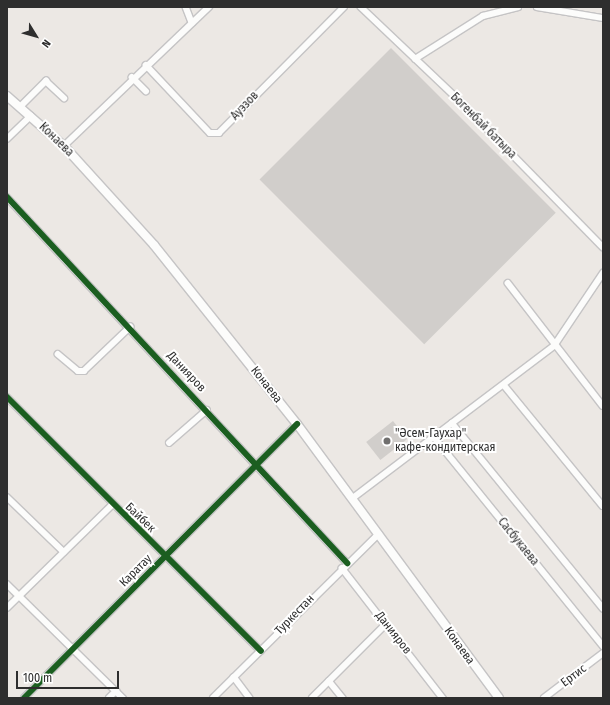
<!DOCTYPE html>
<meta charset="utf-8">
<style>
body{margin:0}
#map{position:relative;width:610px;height:705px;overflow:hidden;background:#ece8e4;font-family:"Fira Sans Condensed",sans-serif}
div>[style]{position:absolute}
.building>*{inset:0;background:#d1cecb;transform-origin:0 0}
.roads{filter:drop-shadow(1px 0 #c5c4c5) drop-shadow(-1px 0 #c5c4c5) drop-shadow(0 1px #c5c4c5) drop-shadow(0 -1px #c5c4c5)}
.street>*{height:5.5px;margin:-2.75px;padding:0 2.75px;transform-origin:2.75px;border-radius:2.75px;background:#fcfcfb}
.secondary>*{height:8px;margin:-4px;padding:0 4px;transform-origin:4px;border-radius:4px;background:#fcfcfb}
.cycleway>*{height:6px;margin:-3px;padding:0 3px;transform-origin:3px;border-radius:3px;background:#1b5e20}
.dots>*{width:11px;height:11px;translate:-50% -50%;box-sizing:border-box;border:2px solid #fff;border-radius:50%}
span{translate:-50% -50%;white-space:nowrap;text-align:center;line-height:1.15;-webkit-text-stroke:4px #fff;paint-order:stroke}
.street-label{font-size:12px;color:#2e2e2e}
.poi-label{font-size:12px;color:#2e2e2e}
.left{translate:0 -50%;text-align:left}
.frame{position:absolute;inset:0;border:8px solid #2e2e2e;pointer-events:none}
.north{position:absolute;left:16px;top:16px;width:40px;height:40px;-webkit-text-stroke:3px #fff;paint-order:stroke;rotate:127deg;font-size:11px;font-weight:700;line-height:16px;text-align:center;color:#2e2e2e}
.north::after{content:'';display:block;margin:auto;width:14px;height:18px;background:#2e2e2e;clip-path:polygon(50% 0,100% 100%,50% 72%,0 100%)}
.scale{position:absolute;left:16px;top:671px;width:103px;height:18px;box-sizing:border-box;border:2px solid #2e2e2e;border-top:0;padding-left:5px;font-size:12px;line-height:14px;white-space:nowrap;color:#2e2e2e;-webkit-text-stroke:3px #fff;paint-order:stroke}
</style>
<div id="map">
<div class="building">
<i style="left:391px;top:48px;width:233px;height:186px;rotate:45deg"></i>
<i style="left:393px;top:421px;width:23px;height:34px;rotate:52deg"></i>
</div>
<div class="roads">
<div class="street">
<i style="left:186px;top:7px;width:17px;rotate:69deg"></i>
<i style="left:361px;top:7px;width:138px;rotate:43.5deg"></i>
<i style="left:461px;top:102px;width:203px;rotate:45.6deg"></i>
<i style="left:537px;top:7px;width:67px;rotate:9.5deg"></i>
<i style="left:415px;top:59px;width:80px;rotate:-32.3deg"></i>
<i style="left:483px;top:16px;width:36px;rotate:-14deg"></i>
<i style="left:146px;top:65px;width:93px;rotate:46.7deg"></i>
<i style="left:210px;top:133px;width:9px"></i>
<i style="left:219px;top:133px;width:177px;rotate:-45.2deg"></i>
<i style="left:132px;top:77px;width:20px;rotate:45deg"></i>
<i style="left:20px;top:107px;width:37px;rotate:-45deg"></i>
<i style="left:46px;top:81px;width:25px;rotate:43deg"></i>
<i style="left:7px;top:139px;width:33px;rotate:-44deg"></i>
<i style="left:64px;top:146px;width:201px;rotate:-43.8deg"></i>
<i style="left:7px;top:197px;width:500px;rotate:47.1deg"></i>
<i style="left:508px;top:283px;width:155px;rotate:52.3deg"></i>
<i style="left:58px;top:354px;width:26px;rotate:40deg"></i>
<i style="left:78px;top:371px;width:6px"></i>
<i style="left:84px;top:371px;width:64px;rotate:-43.7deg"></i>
<i style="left:504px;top:385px;width:156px;rotate:50.7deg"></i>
<i style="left:7px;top:397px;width:359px;rotate:45deg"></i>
<i style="left:452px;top:423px;width:239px;rotate:50.8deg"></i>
<i style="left:434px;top:437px;width:269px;rotate:51deg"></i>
<i style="left:169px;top:443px;width:50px;rotate:-41deg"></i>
<i style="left:7px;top:497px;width:79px;rotate:44deg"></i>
<i style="left:353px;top:498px;width:252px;rotate:-37.1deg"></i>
<i style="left:554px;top:346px;width:88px;rotate:-56.1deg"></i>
<i style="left:342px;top:568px;width:165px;rotate:52.2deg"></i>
<i style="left:7px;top:584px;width:163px;rotate:44.5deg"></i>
<i style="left:7px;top:608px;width:147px;rotate:-44.4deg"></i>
<i style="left:234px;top:677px;width:26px;rotate:53deg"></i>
<i style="left:329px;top:681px;width:22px;rotate:51deg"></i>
<i style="left:24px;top:698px;width:387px;rotate:-45.1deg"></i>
<i style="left:109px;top:698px;width:10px;rotate:-45deg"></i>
<i style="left:213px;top:698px;width:233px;rotate:-44.7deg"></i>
<i style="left:312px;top:698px;width:105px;rotate:-45deg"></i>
<i style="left:544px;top:698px;width:74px;rotate:-37.3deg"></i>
</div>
<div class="secondary">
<i style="left:7px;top:96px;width:76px;rotate:41.3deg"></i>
<i style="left:64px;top:146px;width:134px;rotate:47.7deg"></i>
<i style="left:154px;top:245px;width:229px;rotate:51.4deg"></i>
<i style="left:297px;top:424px;width:340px;rotate:53.6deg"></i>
</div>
</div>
<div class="cycleway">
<i style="left:7px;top:197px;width:500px;rotate:47.1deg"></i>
<i style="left:7px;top:397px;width:359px;rotate:45deg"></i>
<i style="left:24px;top:698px;width:387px;rotate:-45.1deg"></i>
</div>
<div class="dots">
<i style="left:387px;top:441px;background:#706f6e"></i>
</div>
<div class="street-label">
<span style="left:245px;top:106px;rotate:-47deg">Ауэзов</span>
<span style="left:483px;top:126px;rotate:45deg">Богенбай батыра</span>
<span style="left:56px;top:140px;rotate:44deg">Конаева</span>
<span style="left:186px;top:372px;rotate:47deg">Данияров</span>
<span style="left:266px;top:385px;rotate:52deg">Конаева</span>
<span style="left:140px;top:518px;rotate:44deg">Байбек</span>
<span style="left:518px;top:542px;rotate:51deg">Сасбукаева</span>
<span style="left:136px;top:571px;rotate:-45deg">Каратау</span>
<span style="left:295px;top:615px;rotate:-46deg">Туркестан</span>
<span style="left:393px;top:633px;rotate:52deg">Данияров</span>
<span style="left:459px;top:646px;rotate:54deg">Конаева</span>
<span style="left:574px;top:676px;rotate:-37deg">Ертис</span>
</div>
<div class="poi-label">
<span class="left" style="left:395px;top:441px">"Әсем-Гаухар"<br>кафе-кондитерская</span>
</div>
<div class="frame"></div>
<div class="north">N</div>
<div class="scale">100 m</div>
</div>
